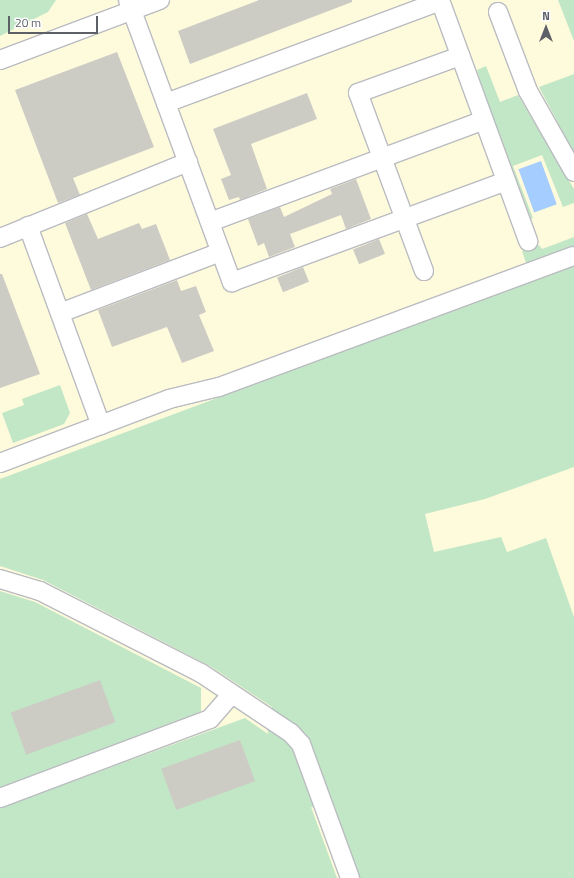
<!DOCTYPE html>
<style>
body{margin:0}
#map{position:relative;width:574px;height:878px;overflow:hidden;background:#f0efe6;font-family:"Titillium Web",sans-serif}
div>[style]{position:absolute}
.commercial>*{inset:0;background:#fefadc;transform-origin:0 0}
.green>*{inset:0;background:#c2e7c6}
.water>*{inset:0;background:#a6cdff;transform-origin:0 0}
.building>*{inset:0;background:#ccccc5;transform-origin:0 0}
.roads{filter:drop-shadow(1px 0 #babcc1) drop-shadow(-1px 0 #babcc1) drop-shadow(0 1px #babcc1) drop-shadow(0 -1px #babcc1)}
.lane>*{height:18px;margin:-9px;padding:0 9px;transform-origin:9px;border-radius:9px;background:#fff}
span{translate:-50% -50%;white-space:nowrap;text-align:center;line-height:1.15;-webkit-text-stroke:4px #fff;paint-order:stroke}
.north{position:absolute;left:526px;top:8px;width:40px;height:40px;-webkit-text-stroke:3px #fff;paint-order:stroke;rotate:0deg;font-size:11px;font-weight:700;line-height:16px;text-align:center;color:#5d6066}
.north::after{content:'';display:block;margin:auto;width:14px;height:18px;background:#5d6066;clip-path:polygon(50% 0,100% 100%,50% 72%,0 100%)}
.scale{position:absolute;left:8px;top:16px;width:90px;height:18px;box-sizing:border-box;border:2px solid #5d6066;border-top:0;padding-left:5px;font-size:12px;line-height:14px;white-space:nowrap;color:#5d6066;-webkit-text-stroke:3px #fff;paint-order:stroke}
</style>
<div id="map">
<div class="commercial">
<i style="left:0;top:0;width:574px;height:878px"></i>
</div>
<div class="green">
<i style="clip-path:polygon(0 0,56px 0,48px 12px,0 36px)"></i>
<i style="clip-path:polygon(558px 0,574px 0,574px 41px)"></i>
<i style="clip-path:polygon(486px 66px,500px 102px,518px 95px,574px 189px,574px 203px,563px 207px,542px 155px,513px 166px,533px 218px,531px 219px,488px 107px,477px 70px)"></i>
<i style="clip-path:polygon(574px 74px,574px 153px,539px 87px)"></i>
<i style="clip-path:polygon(574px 237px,574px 246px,526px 263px,522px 251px,539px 245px,542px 249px)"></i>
<i style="clip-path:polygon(574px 265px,574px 467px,485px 499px,425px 514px,434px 552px,501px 537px,507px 552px,546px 538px,574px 617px,574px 878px,346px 878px,334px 811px,311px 807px,337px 878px,0 878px,0 808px,245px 718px,268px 734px,267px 727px,272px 707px,210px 666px,43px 580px,0 566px,0 479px)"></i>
<i style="clip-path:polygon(60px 385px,70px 413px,64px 424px,13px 443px,2px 413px,24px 405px,22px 399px)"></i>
<i style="clip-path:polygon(0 591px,35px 602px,201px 688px,201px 712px,0 788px)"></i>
</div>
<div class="water">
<i style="left:541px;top:161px;width:46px;height:24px;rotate:70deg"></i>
</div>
<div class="building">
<i style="clip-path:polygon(259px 0,352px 0,352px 2px,190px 64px,178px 31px)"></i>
<i style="clip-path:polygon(117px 52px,154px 147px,73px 178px,80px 195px,58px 203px,15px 90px)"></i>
<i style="clip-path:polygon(307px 93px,317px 119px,251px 144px,267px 189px,240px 200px,239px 197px,229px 200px,221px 179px,231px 175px,213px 129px)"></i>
<i style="clip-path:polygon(356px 179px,371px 219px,346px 229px,341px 215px,290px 234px,295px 247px,269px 257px,264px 243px,258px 246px,248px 219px,280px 207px,284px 217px,332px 194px,330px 189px)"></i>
<i style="clip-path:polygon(87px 214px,98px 239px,139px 223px,142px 229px,156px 224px,170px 260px,91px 290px,65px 223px)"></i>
<i style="left:379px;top:239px;width:16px;height:28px;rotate:68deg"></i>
<i style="left:303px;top:267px;width:16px;height:28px;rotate:68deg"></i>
<i style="clip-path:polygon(0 274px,2px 274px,40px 374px,0 388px)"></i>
<i style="clip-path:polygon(177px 280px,181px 291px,196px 286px,206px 312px,199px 315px,214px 351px,182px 363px,167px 327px,112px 347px,98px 310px)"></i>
<i style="left:100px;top:680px;width:45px;height:95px;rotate:70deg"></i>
<i style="left:240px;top:740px;width:44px;height:84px;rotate:70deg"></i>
</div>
<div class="roads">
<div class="lane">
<i style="left:128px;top:0;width:301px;rotate:69.8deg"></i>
<i style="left:232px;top:282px;width:292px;rotate:-20.2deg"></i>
<i style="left:440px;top:0;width:257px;rotate:69.9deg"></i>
<i style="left:498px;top:12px;width:85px;rotate:69.2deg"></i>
<i style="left:528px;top:91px;width:93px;rotate:60.4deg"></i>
<i style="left:0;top:60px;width:171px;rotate:-20.6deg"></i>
<i style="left:166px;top:103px;width:292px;rotate:-20.4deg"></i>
<i style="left:210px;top:222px;width:292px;rotate:-20.4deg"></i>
<i style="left:28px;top:226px;width:212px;rotate:69.9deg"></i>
<i style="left:0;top:238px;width:203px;rotate:-22deg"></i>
<i style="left:424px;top:271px;width:190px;rotate:-110.3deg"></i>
<i style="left:358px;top:93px;width:109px;rotate:-19.9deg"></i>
<i style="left:60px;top:313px;width:172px;rotate:-20.8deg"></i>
<i style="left:0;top:463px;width:181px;rotate:-20.7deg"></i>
<i style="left:169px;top:399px;width:51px;rotate:-13.5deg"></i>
<i style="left:219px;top:387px;width:378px;rotate:-20.3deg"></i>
<i style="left:0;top:579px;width:42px;rotate:16.7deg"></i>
<i style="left:40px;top:591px;width:181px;rotate:27deg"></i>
<i style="left:201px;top:673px;width:108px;rotate:33.7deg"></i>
<i style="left:291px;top:733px;width:15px;rotate:48deg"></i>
<i style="left:301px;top:744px;width:143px;rotate:69.9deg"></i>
<i style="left:0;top:798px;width:224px;rotate:-20.6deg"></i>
<i style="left:210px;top:719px;width:33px;rotate:-49deg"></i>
</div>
</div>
<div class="north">N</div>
<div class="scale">20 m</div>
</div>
